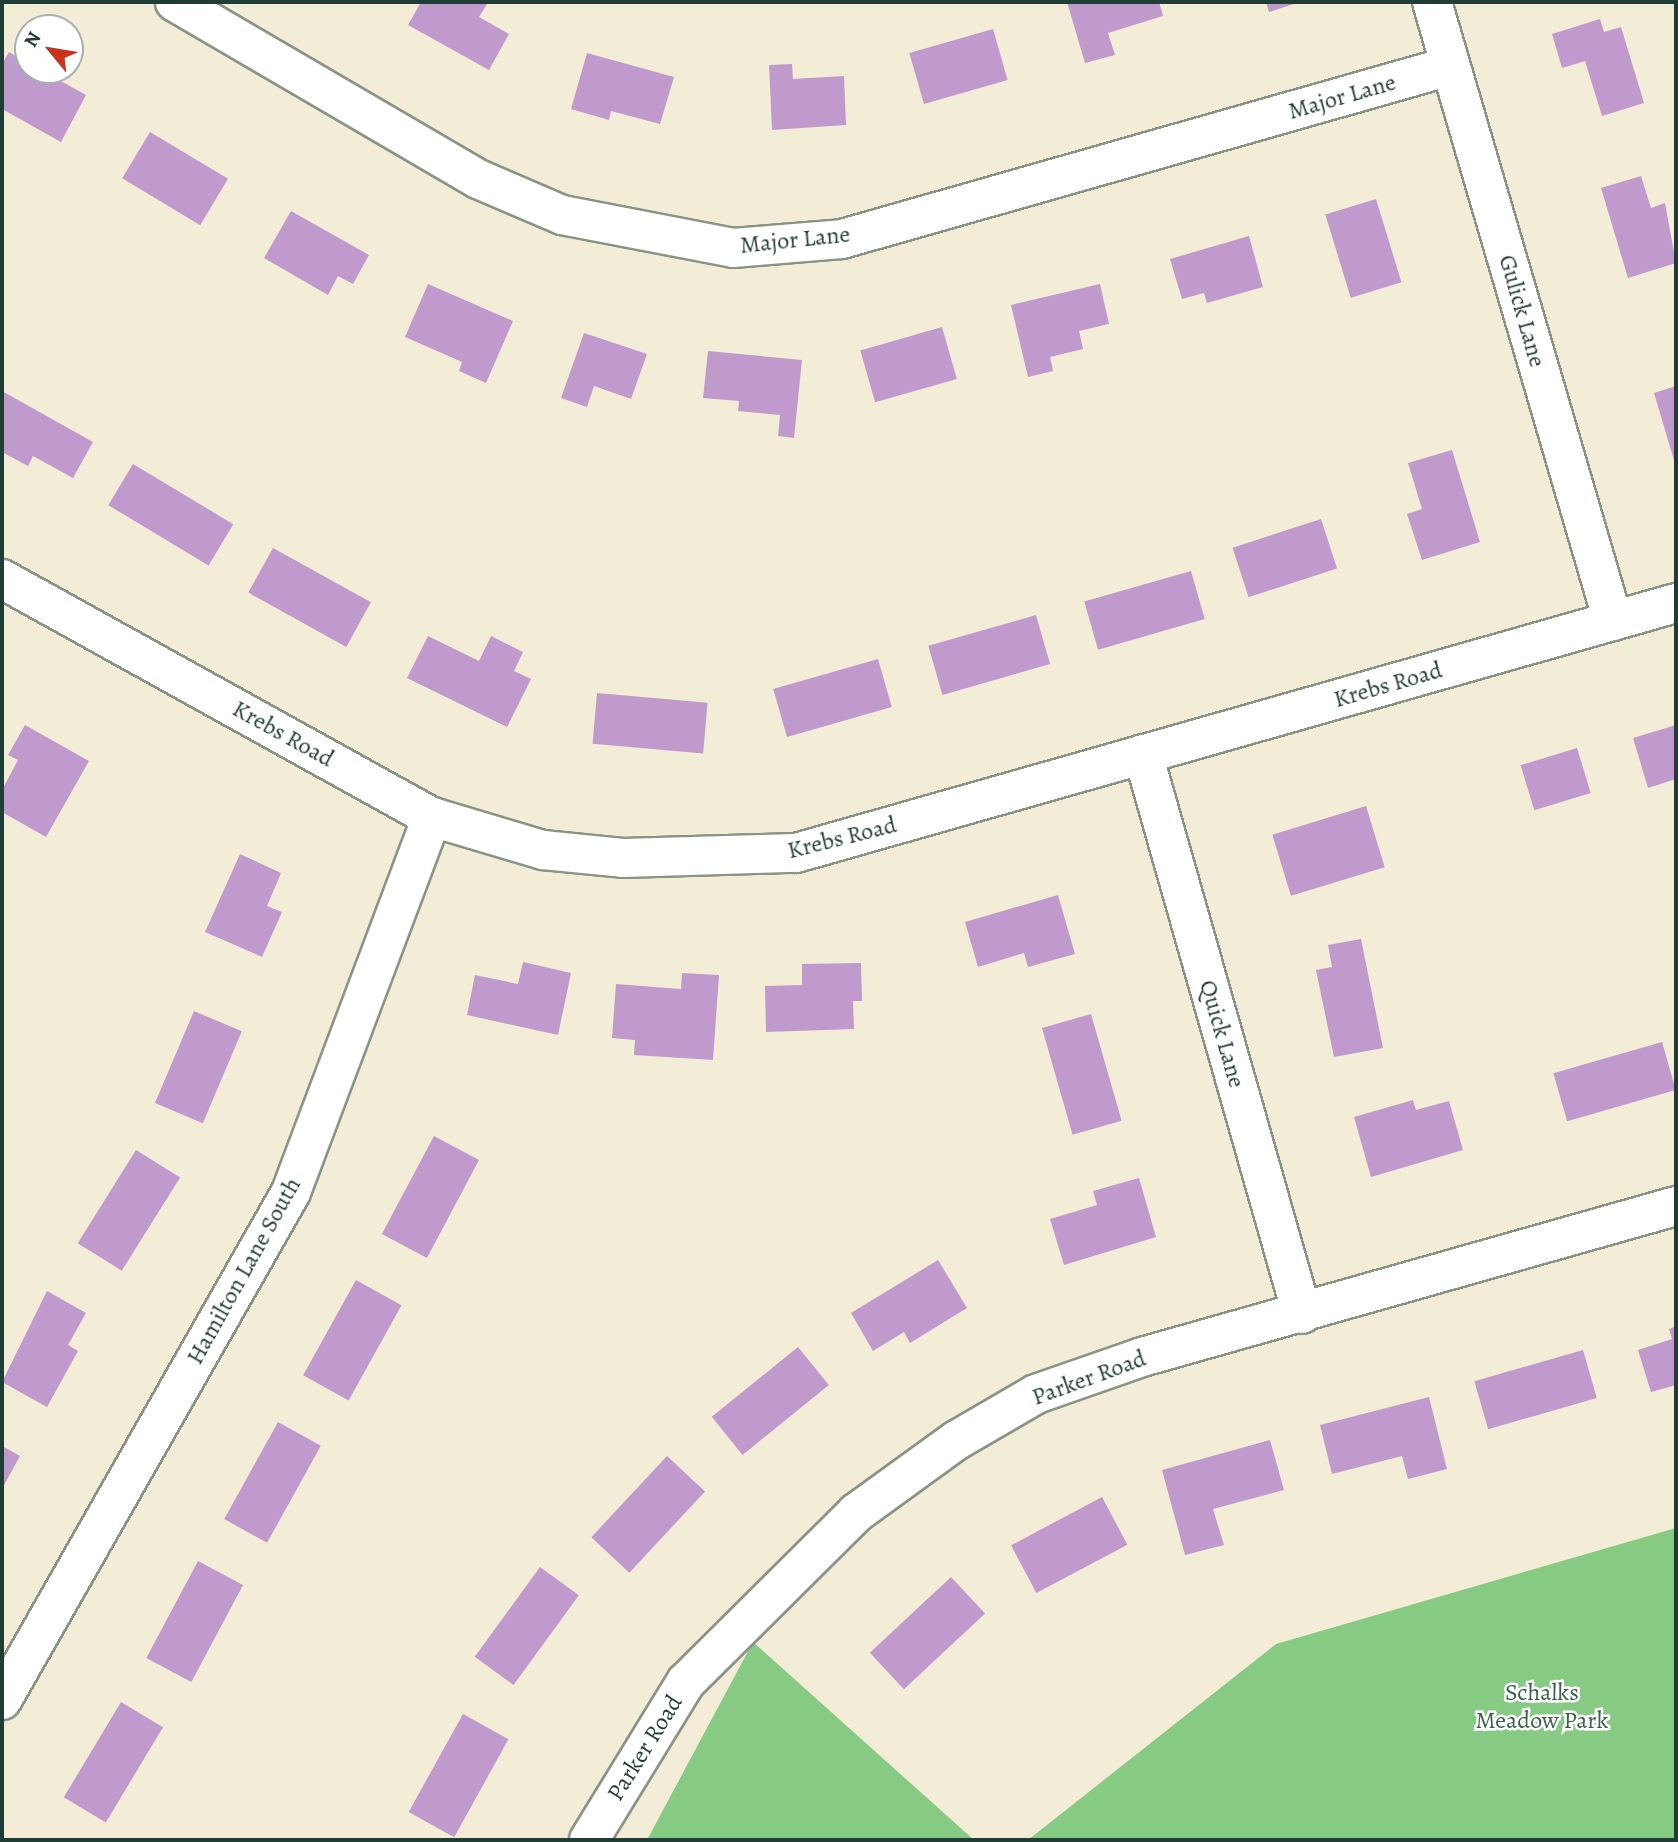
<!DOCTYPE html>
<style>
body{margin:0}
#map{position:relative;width:1678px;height:1842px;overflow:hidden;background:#f3ecd7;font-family:Alegreya,serif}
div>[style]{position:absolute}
.green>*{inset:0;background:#87ca83}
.building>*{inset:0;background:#c09acd;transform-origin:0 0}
.roads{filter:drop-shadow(2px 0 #899486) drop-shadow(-2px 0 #899486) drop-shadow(0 2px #899486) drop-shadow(0 -2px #899486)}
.minor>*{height:38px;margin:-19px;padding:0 19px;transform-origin:19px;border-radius:19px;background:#fff}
span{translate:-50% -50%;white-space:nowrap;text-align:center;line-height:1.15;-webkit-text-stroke:5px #fff;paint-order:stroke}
.street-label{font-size:24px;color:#1f3d34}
.park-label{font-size:24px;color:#396048}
.frame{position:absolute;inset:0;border:4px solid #1f3d34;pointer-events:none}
.north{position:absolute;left:14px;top:14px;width:70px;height:70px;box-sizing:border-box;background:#fff;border:2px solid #a5b1ae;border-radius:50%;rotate:300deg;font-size:19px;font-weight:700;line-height:28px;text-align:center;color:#1f3d34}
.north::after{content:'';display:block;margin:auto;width:24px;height:32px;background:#c8321e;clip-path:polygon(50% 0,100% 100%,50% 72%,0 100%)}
</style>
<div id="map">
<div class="green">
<i style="clip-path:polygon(1676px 1528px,1676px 1840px,1028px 1840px,1276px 1644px)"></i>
<i style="clip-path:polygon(753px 1642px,974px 1840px,647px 1840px)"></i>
</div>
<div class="building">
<i style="clip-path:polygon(421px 2px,487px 4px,479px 17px,509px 34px,489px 70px,408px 25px)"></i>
<i style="clip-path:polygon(1067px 2px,1159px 2px,1163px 16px,1108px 33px,1115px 55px,1085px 63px)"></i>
<i style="clip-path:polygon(1266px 2px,1300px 2px,1269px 12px)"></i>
<i style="clip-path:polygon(1600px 19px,1604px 32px,1621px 27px,1644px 103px,1602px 116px,1585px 61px,1562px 68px,1552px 34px)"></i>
<i style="left:993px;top:29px;width:53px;height:87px;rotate:74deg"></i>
<i style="clip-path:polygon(9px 52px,28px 63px,28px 70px,41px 70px,86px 95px,61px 142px,2px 109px,2px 64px)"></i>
<i style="clip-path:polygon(587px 53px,674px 77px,660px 124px,611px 111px,609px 120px,571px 109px)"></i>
<i style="clip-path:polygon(792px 64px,793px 79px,844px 76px,846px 125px,772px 130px,769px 65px)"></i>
<i style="left:150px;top:132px;width:91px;height:54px;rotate:31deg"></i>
<i style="clip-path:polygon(1641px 176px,1651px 208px,1665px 203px,1676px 263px,1628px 278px,1601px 188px)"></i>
<i style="left:1376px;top:199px;width:87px;height:53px;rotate:73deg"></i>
<i style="clip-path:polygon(291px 211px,369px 255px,353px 284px,338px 276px,328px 295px,264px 258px)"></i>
<i style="clip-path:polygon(1249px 236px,1263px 287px,1207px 303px,1204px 293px,1182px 299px,1170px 259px)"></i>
<i style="clip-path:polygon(428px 284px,513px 321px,486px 383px,459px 371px,462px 362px,405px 337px)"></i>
<i style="clip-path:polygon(1100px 284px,1109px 324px,1079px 331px,1083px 349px,1050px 357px,1053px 371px,1028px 377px,1011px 305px)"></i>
<i style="left:942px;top:327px;width:54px;height:85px;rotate:74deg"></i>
<i style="clip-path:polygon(584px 333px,647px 354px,631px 399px,594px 386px,587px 407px,561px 398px)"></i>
<i style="clip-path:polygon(708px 351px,802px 360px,794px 438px,778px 436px,780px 415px,738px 411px,739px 401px,703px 398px)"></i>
<i style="clip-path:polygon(1676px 386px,1676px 467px,1654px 393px)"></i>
<i style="clip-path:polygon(2px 391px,93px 442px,73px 478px,33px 456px,28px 466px,2px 452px)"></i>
<i style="clip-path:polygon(1452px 450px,1480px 542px,1422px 560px,1407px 514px,1422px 509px,1408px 463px)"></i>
<i style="left:133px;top:464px;width:117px;height:48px;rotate:31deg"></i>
<i style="left:1321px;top:519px;width:52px;height:93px;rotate:72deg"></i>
<i style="left:273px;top:548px;width:112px;height:51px;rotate:29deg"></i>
<i style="left:1191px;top:571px;width:50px;height:111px;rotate:74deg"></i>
<i style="left:1036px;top:615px;width:51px;height:112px;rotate:74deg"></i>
<i style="clip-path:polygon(428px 636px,479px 661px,491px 636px,523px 652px,514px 671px,531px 679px,507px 727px,407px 678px)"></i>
<i style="left:878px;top:659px;width:50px;height:109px;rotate:74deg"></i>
<i style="left:597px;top:693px;width:111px;height:51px;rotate:5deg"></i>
<i style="clip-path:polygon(25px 725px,89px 761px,46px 837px,2px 812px,2px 790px,18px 760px,8px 755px)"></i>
<i style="clip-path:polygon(1676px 725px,1676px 779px,1648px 788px,1633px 738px)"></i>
<i style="left:1577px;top:748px;width:47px;height:59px;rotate:73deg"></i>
<i style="left:1366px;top:806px;width:64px;height:98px;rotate:73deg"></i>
<i style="clip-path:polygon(240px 854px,281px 873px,267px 906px,282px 912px,262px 957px,205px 932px)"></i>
<i style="clip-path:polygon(1058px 895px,1075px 954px,1028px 967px,1024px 953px,978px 967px,965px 922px)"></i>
<i style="clip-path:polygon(1361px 939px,1383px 1048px,1334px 1057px,1316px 970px,1332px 967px,1328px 945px)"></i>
<i style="clip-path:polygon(523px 962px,571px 973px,558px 1035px,467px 1015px,475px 975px,518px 984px)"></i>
<i style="clip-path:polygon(861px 963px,862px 1001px,853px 1001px,854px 1029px,766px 1032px,765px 986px,802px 985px,802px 964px)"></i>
<i style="clip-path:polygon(682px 973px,719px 975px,713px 1060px,634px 1055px,635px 1040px,612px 1038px,616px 984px,681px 989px)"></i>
<i style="left:194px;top:1011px;width:52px;height:100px;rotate:23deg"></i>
<i style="left:1091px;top:1014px;width:111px;height:51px;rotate:74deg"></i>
<i style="left:1662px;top:1042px;width:50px;height:113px;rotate:74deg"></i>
<i style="clip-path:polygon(1413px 1100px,1416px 1110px,1449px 1101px,1463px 1150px,1371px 1177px,1354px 1117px)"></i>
<i style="left:434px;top:1136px;width:51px;height:111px;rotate:28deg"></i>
<i style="left:136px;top:1150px;width:52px;height:110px;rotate:32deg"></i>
<i style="clip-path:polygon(1139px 1178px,1156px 1237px,1064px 1265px,1050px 1219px,1097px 1205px,1093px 1191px)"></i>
<i style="clip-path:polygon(938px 1260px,967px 1308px,910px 1343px,904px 1332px,873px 1351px,851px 1313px)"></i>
<i style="left:356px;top:1280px;width:52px;height:109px;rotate:29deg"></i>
<i style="clip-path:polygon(47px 1291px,86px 1313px,68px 1345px,78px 1351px,47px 1407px,2px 1382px)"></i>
<i style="clip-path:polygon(1676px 1326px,1676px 1385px,1651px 1392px,1638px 1350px,1672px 1339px,1669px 1329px)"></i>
<i style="left:798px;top:1347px;width:49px;height:111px;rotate:51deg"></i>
<i style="left:1583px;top:1350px;width:50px;height:113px;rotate:74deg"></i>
<i style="clip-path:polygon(1429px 1397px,1447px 1469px,1408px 1479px,1402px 1456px,1332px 1474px,1320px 1425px)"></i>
<i style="left:278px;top:1422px;width:49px;height:111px;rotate:29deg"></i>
<i style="clip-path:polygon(1270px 1440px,1284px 1490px,1213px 1509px,1224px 1545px,1185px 1555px,1162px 1470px)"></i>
<i style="clip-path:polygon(2px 1446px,20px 1456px,2px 1489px)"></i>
<i style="left:667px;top:1456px;width:52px;height:111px;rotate:43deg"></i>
<i style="left:1102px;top:1497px;width:54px;height:103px;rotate:62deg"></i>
<i style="left:198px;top:1561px;width:51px;height:110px;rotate:28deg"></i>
<i style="left:540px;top:1567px;width:48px;height:111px;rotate:36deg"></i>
<i style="left:951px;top:1577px;width:50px;height:111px;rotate:47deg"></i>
<i style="left:121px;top:1702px;width:49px;height:111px;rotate:31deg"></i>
<i style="left:463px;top:1714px;width:52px;height:112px;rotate:29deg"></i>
</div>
<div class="roads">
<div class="minor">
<i style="left:175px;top:2px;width:351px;rotate:30.3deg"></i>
<i style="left:478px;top:179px;width:91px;rotate:23.2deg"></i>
<i style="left:562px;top:215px;width:174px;rotate:10.9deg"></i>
<i style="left:733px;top:248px;width:109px;rotate:-4.7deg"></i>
<i style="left:842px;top:239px;width:632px;rotate:-15.88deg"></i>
<i style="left:1432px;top:2px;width:645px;rotate:73.7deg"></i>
<i style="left:2px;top:579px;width:491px;rotate:29deg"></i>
<i style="left:432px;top:817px;width:116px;rotate:16.6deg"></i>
<i style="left:543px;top:850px;width:80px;rotate:5.7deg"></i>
<i style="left:623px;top:858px;width:173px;rotate:-1.7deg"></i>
<i style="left:796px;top:853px;width:915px;rotate:-15.86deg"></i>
<i style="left:1143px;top:754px;width:582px;rotate:74.15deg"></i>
<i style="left:2px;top:1700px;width:584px;rotate:-60.36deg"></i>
<i style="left:291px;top:1192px;width:401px;rotate:-69.4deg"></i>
<i style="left:589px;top:1840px;width:185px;rotate:-58.5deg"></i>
<i style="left:686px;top:1682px;width:240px;rotate:-44.8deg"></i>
<i style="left:856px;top:1513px;width:125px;rotate:-35.9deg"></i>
<i style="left:957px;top:1440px;width:91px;rotate:-30.2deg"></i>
<i style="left:1036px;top:1394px;width:112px;rotate:-19.2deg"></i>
<i style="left:1142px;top:1357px;width:555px;rotate:-15.79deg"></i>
</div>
</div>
<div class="street-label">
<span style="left:1342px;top:97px;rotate:-16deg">Major Lane</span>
<span style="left:795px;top:240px;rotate:-6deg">Major Lane</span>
<span style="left:1522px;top:311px;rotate:74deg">Gulick Lane</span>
<span style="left:1388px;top:685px;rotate:-16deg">Krebs Road</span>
<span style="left:283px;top:734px;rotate:29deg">Krebs Road</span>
<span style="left:842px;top:838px;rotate:-14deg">Krebs Road</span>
<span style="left:1222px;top:1034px;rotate:74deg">Quick Lane</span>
<span style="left:244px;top:1271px;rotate:-61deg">Hamilton Lane South</span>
<span style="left:1089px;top:1378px;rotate:-20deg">Parker Road</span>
<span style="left:645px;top:1748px;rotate:-58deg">Parker Road</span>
</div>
<div class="park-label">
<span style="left:1542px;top:1707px">Schalks<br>Meadow Park</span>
</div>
<div class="frame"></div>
<div class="north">N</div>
</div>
